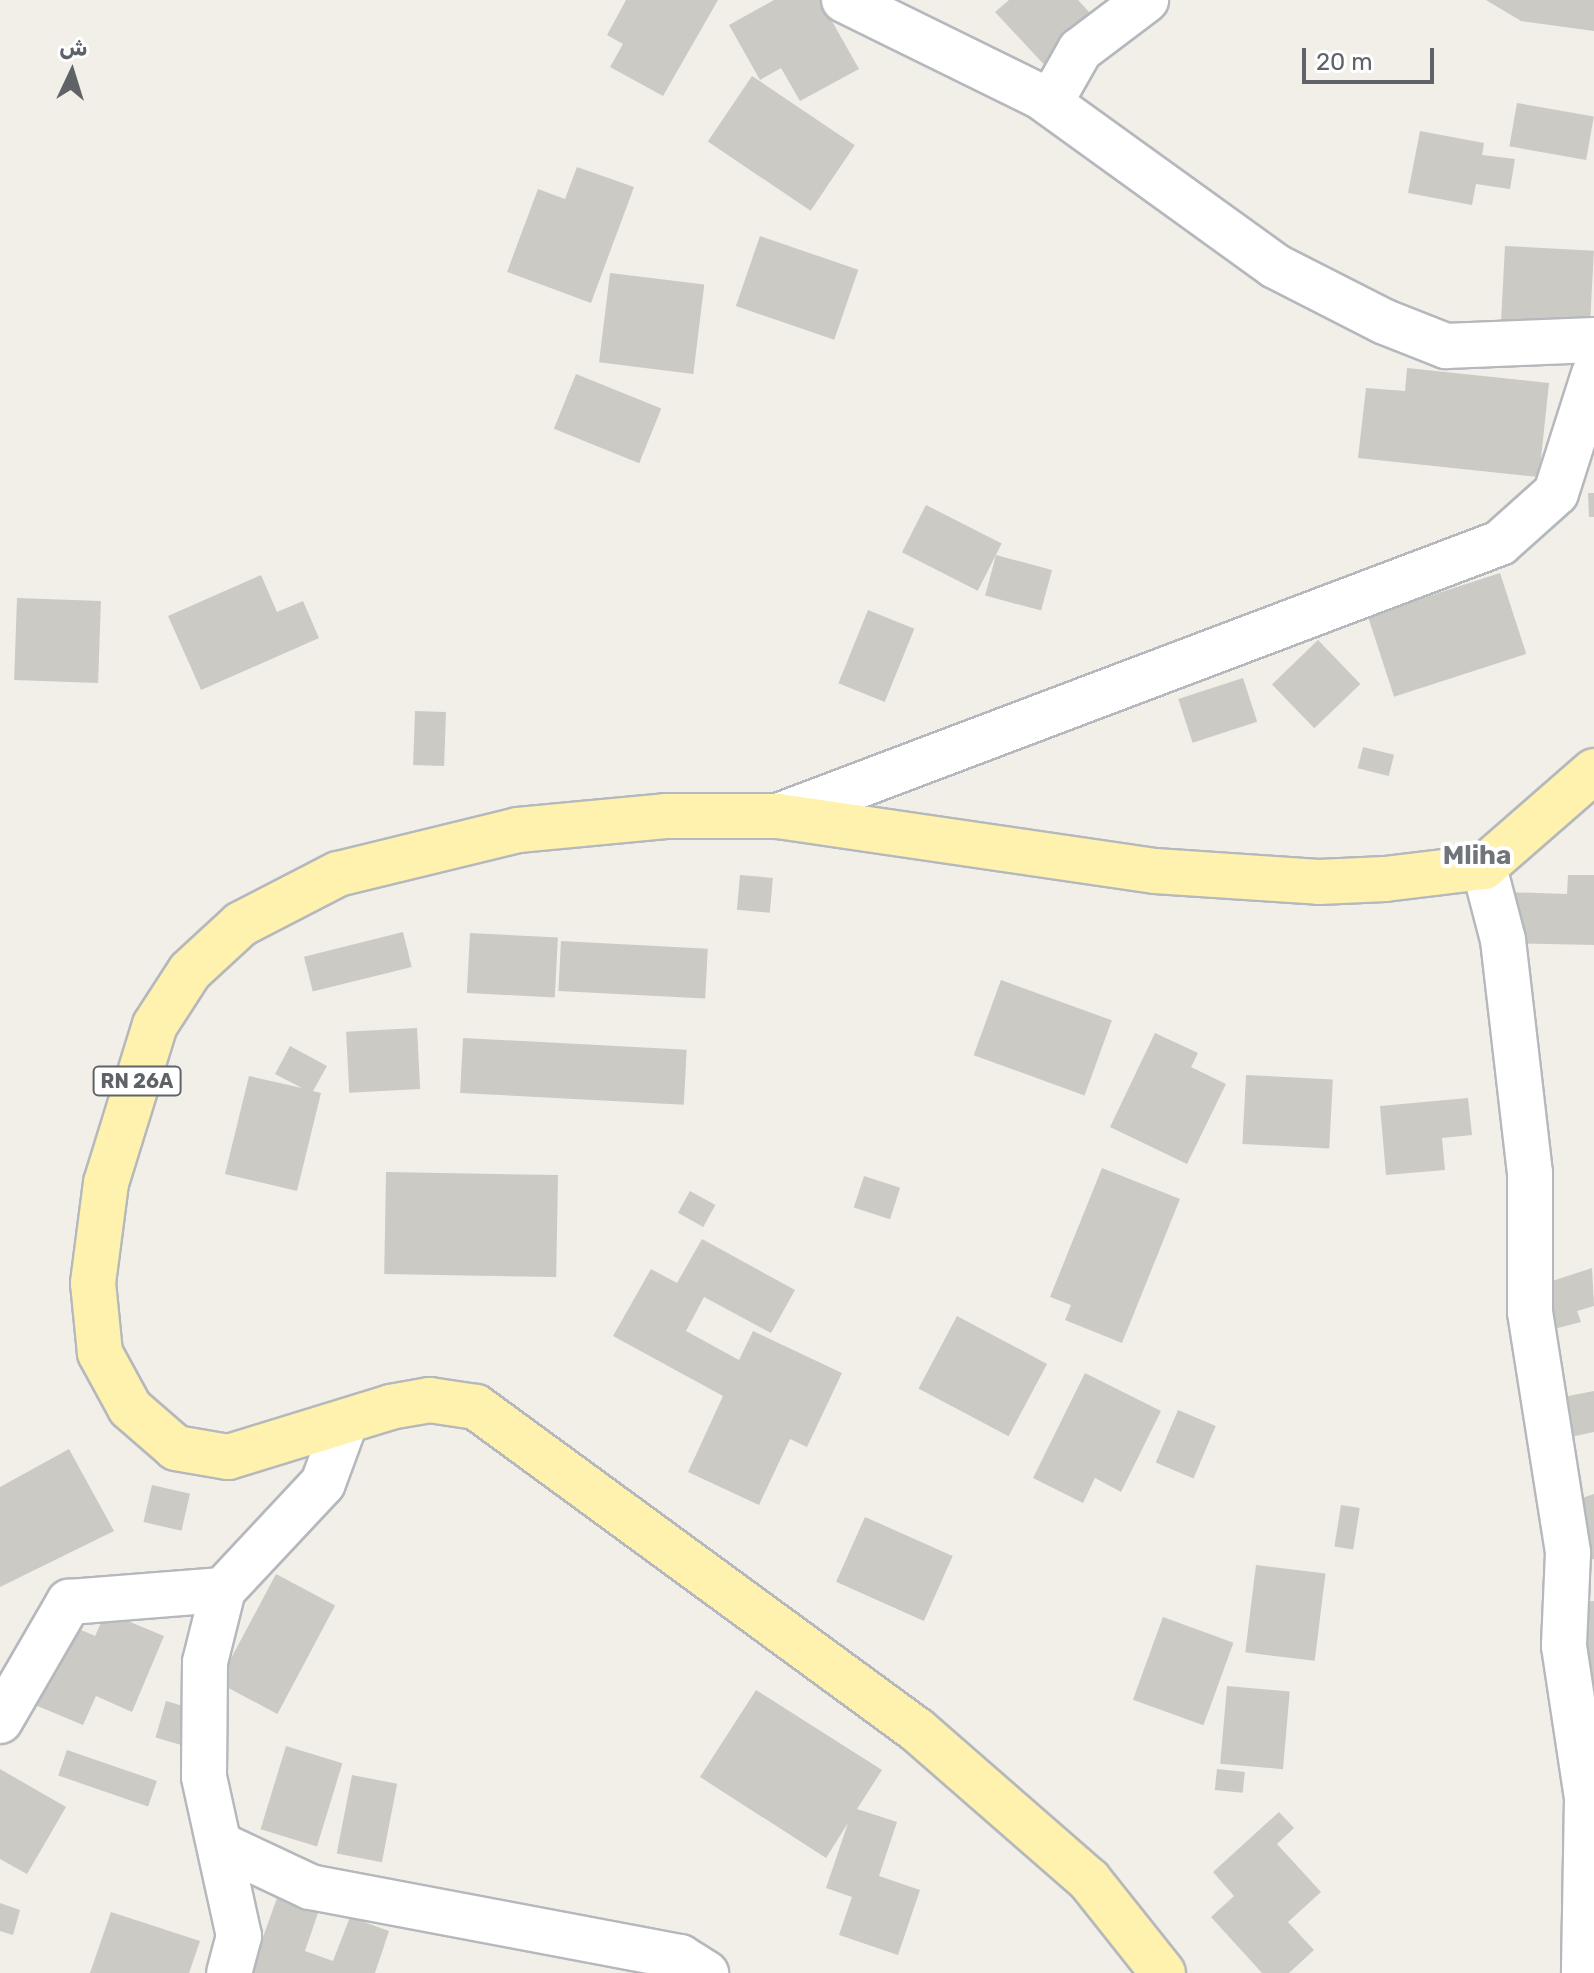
<!DOCTYPE html>
<meta charset="utf-8">
<style>
body{margin:0}
#map{position:relative;width:1594px;height:1973px;overflow:hidden;background:#f1efe8;font-family:Rubik,Cairo,sans-serif}
div>[style]{position:absolute}
.building>*{inset:0;background:#cccac5;transform-origin:0 0}
.roads{filter:drop-shadow(2px 0 #b5b8bc) drop-shadow(-2px 0 #b5b8bc) drop-shadow(0 2px #b5b8bc) drop-shadow(0 -2px #b5b8bc)}
.minor>*{height:44px;margin:-22px;padding:0 22px;transform-origin:22px;border-radius:22px;background:#fff}
.primary>*{height:44px;margin:-22px;padding:0 22px;transform-origin:22px;border-radius:22px;background:#fff2af}
span{translate:-50% -50%;white-space:nowrap;text-align:center;line-height:1.15;-webkit-text-stroke:8px #fff;paint-order:stroke}
.shield-label span{padding:2px 6px;background:#fff;border:2px solid;border-radius:6px;-webkit-text-stroke-width:0}
.shield-label{font-size:20px;color:#5f6368;font-weight:700}
.quarter-label{font-size:26px;color:#70757a;font-weight:700}
.north{position:absolute;left:32px;top:32px;width:80px;height:80px;-webkit-text-stroke:6px #fff;paint-order:stroke;rotate:4deg;font-size:22px;font-weight:700;line-height:32px;text-align:center;color:#5f6368}
.north::after{content:'';display:block;margin:auto;width:28px;height:36px;background:#5f6368;clip-path:polygon(50% 0,100% 100%,50% 72%,0 100%)}
.scale{position:absolute;left:1302px;top:48px;width:132px;height:36px;box-sizing:border-box;border:4px solid #5f6368;border-top:0;padding-left:10px;font-size:24px;line-height:28px;white-space:nowrap;color:#5f6368;-webkit-text-stroke:6px #fff;paint-order:stroke}
</style>
<div id="map">
<div class="building">
<i style="clip-path:polygon(626px 0,718px 0,663px 96px,610px 67px,623px 44px,607px 35px)"></i>
<i style="clip-path:polygon(774px 0,820px 0,859px 69px,800px 101px,781px 68px,760px 80px,729px 25px)"></i>
<i style="clip-path:polygon(1009px 0,1078px 0,1100px 24px,1050px 71px,995px 12px)"></i>
<i style="clip-path:polygon(1486px 0,1594px 0,1594px 31px,1521px 21px)"></i>
<i style="left:752px;top:76px;width:124px;height:79px;rotate:34deg"></i>
<i style="left:1517px;top:103px;width:78px;height:44px;rotate:10deg"></i>
<i style="clip-path:polygon(1420px 131px,1484px 143px,1482px 155px,1515px 159px,1510px 189px,1476px 184px,1472px 205px,1408px 193px)"></i>
<i style="clip-path:polygon(577px 167px,634px 187px,591px 303px,507px 272px,538px 189px,565px 199px)"></i>
<i style="left:760px;top:236px;width:104px;height:74px;rotate:19deg"></i>
<i style="left:1505px;top:246px;width:89px;height:86px;rotate:3deg"></i>
<i style="left:610px;top:273px;width:95px;height:90px;rotate:7deg"></i>
<i style="clip-path:polygon(1407px 368px,1549px 383px,1539px 477px,1358px 458px,1366px 388px,1405px 391px)"></i>
<i style="left:576px;top:374px;width:92px;height:59px;rotate:22deg"></i>
<i style="clip-path:polygon(1588px 493px,1594px 493px,1594px 517px,1589px 517px)"></i>
<i style="left:926px;top:505px;width:85px;height:53px;rotate:27deg"></i>
<i style="left:996px;top:555px;width:58px;height:42px;rotate:15deg"></i>
<i style="left:1500px;top:573px;width:85px;height:139px;rotate:72deg"></i>
<i style="clip-path:polygon(261px 575px,277px 612px,303px 601px,319px 638px,201px 690px,168px 616px)"></i>
<i style="left:17px;top:598px;width:84px;height:82px;rotate:2deg"></i>
<i style="left:868px;top:610px;width:50px;height:79px;rotate:22deg"></i>
<i style="left:1318px;top:640px;width:61px;height:64px;rotate:46deg"></i>
<i style="left:1243px;top:678px;width:46px;height:68px;rotate:72deg"></i>
<i style="left:415px;top:711px;width:31px;height:54px;rotate:2deg"></i>
<i style="left:1363px;top:747px;width:32px;height:22px;rotate:14deg"></i>
<i style="left:740px;top:875px;width:33px;height:35px;rotate:5deg"></i>
<i style="clip-path:polygon(1568px 875px,1594px 875px,1594px 945px,1504px 943px,1505px 892px,1567px 894px)"></i>
<i style="left:403px;top:932px;width:36px;height:102px;rotate:76deg"></i>
<i style="left:470px;top:933px;width:88px;height:60px;rotate:3deg"></i>
<i style="left:561px;top:941px;width:147px;height:50px;rotate:3deg"></i>
<i style="left:1001px;top:980px;width:118px;height:80px;rotate:20deg"></i>
<i style="left:417px;top:1028px;width:61px;height:71px;rotate:87deg"></i>
<i style="clip-path:polygon(1155px 1033px,1198px 1053px,1191px 1067px,1226px 1084px,1187px 1164px,1110px 1127px)"></i>
<i style="left:463px;top:1038px;width:224px;height:55px;rotate:3deg"></i>
<i style="clip-path:polygon(290px 1046px,327px 1066px,313px 1091px,321px 1093px,297px 1191px,225px 1174px,249px 1076px,302px 1088px,275px 1074px)"></i>
<i style="left:1246px;top:1075px;width:87px;height:69px;rotate:3deg"></i>
<i style="clip-path:polygon(1468px 1098px,1472px 1135px,1442px 1138px,1445px 1170px,1386px 1175px,1380px 1106px)"></i>
<i style="clip-path:polygon(1102px 1168px,1180px 1199px,1122px 1343px,1065px 1320px,1071px 1305px,1050px 1297px)"></i>
<i style="left:386px;top:1172px;width:172px;height:102px;rotate:1deg"></i>
<i style="left:864px;top:1176px;width:38px;height:33px;rotate:18deg"></i>
<i style="left:690px;top:1191px;width:29px;height:25px;rotate:29deg"></i>
<i style="clip-path:polygon(702px 1239px,795px 1290px,771px 1333px,704px 1297px,686px 1331px,739px 1360px,753px 1331px,842px 1373px,807px 1447px,790px 1439px,759px 1505px,688px 1472px,723px 1396px,613px 1336px,651px 1269px,677px 1283px)"></i>
<i style="clip-path:polygon(1592px 1268px,1594px 1306px,1577px 1311px,1581px 1322px,1554px 1329px,1540px 1285px)"></i>
<i style="left:957px;top:1316px;width:102px;height:82px;rotate:28deg"></i>
<i style="clip-path:polygon(1085px 1373px,1161px 1411px,1121px 1492px,1095px 1478px,1083px 1503px,1033px 1478px)"></i>
<i style="clip-path:polygon(1594px 1391px,1594px 1432px,1566px 1438px,1558px 1398px)"></i>
<i style="left:1178px;top:1410px;width:41px;height:57px;rotate:23deg"></i>
<i style="clip-path:polygon(69px 1449px,114px 1531px,0 1587px,0 1487px)"></i>
<i style="left:152px;top:1485px;width:39px;height:38px;rotate:13deg"></i>
<i style="clip-path:polygon(1594px 1494px,1594px 1559px,1587px 1561px,1567px 1503px)"></i>
<i style="left:1341px;top:1505px;width:19px;height:42px;rotate:9deg"></i>
<i style="left:865px;top:1517px;width:96px;height:71px;rotate:24deg"></i>
<i style="left:1256px;top:1565px;width:70px;height:88px;rotate:7deg"></i>
<i style="left:276px;top:1574px;width:67px;height:123px;rotate:28deg"></i>
<i style="clip-path:polygon(1594px 1601px,1594px 1687px,1572px 1688px,1568px 1602px)"></i>
<i style="clip-path:polygon(106px 1612px,164px 1636px,132px 1712px,96px 1696px,83px 1725px,35px 1705px,70px 1625px,95px 1636px)"></i>
<i style="left:1163px;top:1617px;width:75px;height:88px;rotate:20deg"></i>
<i style="left:1227px;top:1686px;width:63px;height:78px;rotate:5deg"></i>
<i style="clip-path:polygon(756px 1690px,882px 1770px,857px 1809px,897px 1822px,879px 1876px,920px 1890px,898px 1955px,839px 1935px,852px 1897px,826px 1888px,848px 1823px,826px 1858px,700px 1777px)"></i>
<i style="left:166px;top:1701px;width:26px;height:38px;rotate:16deg"></i>
<i style="left:286px;top:1746px;width:59px;height:87px;rotate:17deg"></i>
<i style="left:67px;top:1750px;width:95px;height:27px;rotate:19deg"></i>
<i style="clip-path:polygon(0 1769px,66px 1807px,27px 1874px,0 1859px)"></i>
<i style="left:1217px;top:1769px;width:28px;height:21px;rotate:6deg"></i>
<i style="left:352px;top:1775px;width:46px;height:80px;rotate:11deg"></i>
<i style="clip-path:polygon(1279px 1812px,1294px 1828px,1277px 1844px,1321px 1892px,1288px 1922px,1314px 1950px,1289px 1973px,1262px 1973px,1211px 1917px,1234px 1896px,1213px 1872px)"></i>
<i style="clip-path:polygon(277px 1898px,318px 1913px,305px 1951px,333px 1961px,350px 1917px,389px 1931px,375px 1973px,250px 1973px)"></i>
<i style="clip-path:polygon(0 1903px,20px 1910px,13px 1935px,0 1931px)"></i>
<i style="clip-path:polygon(111px 1912px,200px 1941px,189px 1973px,90px 1973px)"></i>
</div>
<div class="roads">
<div class="minor">
<i style="left:844px;top:0;width:220px;rotate:26.2deg"></i>
<i style="left:1041px;top:97px;width:289px;rotate:35.8deg"></i>
<i style="left:1275px;top:266px;width:123px;rotate:27deg"></i>
<i style="left:1385px;top:322px;width:66px;rotate:21.5deg"></i>
<i style="left:1446px;top:346px;width:148px;rotate:-2.3deg"></i>
<i style="left:1050px;top:103px;width:61px;rotate:-60.5deg"></i>
<i style="left:1080px;top:50px;width:83px;rotate:-37.1deg"></i>
<i style="left:778px;top:816px;width:772px;rotate:-20.71deg"></i>
<i style="left:1500px;top:543px;width:75px;rotate:-41.8deg"></i>
<i style="left:1556px;top:493px;width:125px;rotate:-72.3deg"></i>
<i style="left:1484px;top:867px;width:75px;rotate:75.4deg"></i>
<i style="left:1503px;top:940px;width:235px;rotate:83.4deg"></i>
<i style="left:1530px;top:1173px;width:139px;rotate:90deg"></i>
<i style="left:1530px;top:1312px;width:244px;rotate:81deg"></i>
<i style="left:1568px;top:1553px;width:93px;rotate:92.5deg"></i>
<i style="left:1564px;top:1646px;width:154px;rotate:81.4deg"></i>
<i style="left:1587px;top:1798px;width:175px;rotate:91deg"></i>
<i style="left:223px;top:1590px;width:74px;rotate:104deg"></i>
<i style="left:205px;top:1662px;width:115px;rotate:90.5deg"></i>
<i style="left:204px;top:1777px;width:163px;rotate:77.6deg"></i>
<i style="left:239px;top:1936px;width:38px;rotate:105deg"></i>
<i style="left:0;top:1721px;width:138px;rotate:-59.9deg"></i>
<i style="left:69px;top:1602px;width:154px;rotate:-4.5deg"></i>
<i style="left:223px;top:1590px;width:146px;rotate:-46.9deg"></i>
<i style="left:323px;top:1483px;width:61px;rotate:-69.8deg"></i>
<i style="left:223px;top:1846px;width:96px;rotate:25.2deg"></i>
<i style="left:310px;top:1887px;width:377px;rotate:10.7deg"></i>
<i style="left:680px;top:1957px;width:31px;rotate:32deg"></i>
</div>
<div class="primary">
<i style="left:1163px;top:1973px;width:119px;rotate:-128.5deg"></i>
<i style="left:1089px;top:1880px;width:228px;rotate:-138.9deg"></i>
<i style="left:917px;top:1730px;width:547px;rotate:-143.78deg"></i>
<i style="left:476px;top:1407px;width:47px;rotate:-171.3deg"></i>
<i style="left:430px;top:1400px;width:40px;rotate:170deg"></i>
<i style="left:391px;top:1407px;width:170px;rotate:162.9deg"></i>
<i style="left:228px;top:1457px;width:53px;rotate:-170.2deg"></i>
<i style="left:176px;top:1448px;width:61px;rotate:-139deg"></i>
<i style="left:130px;top:1408px;width:63px;rotate:-118.6deg"></i>
<i style="left:100px;top:1353px;width:70px;rotate:-95.7deg"></i>
<i style="left:93px;top:1283px;width:101px;rotate:-82.6deg"></i>
<i style="left:106px;top:1183px;width:165px;rotate:-72.8deg"></i>
<i style="left:155px;top:1025px;width:64px;rotate:-57.1deg"></i>
<i style="left:190px;top:971px;width:69px;rotate:-42.7deg"></i>
<i style="left:241px;top:924px;width:109px;rotate:-27.3deg"></i>
<i style="left:338px;top:874px;width:185px;rotate:-13.7deg"></i>
<i style="left:518px;top:830px;width:148px;rotate:-5.4deg"></i>
<i style="left:665px;top:816px;width:113px"></i>
<i style="left:778px;top:816px;width:381px;rotate:8.3deg"></i>
<i style="left:1155px;top:871px;width:164px;rotate:3.8deg"></i>
<i style="left:1319px;top:882px;width:66px;rotate:-2.6deg"></i>
<i style="left:1385px;top:879px;width:100px;rotate:-6.9deg"></i>
<i style="left:1484px;top:867px;width:146px;rotate:-41.1deg"></i>
</div>
</div>
<div class="shield-label">
<span style="left:137px;top:1081px">RN 26A</span>
</div>
<div class="quarter-label">
<span style="left:1477px;top:856px">Mliha</span>
</div>
<div class="north">ش</div>
<div class="scale">20 m</div>
</div>
